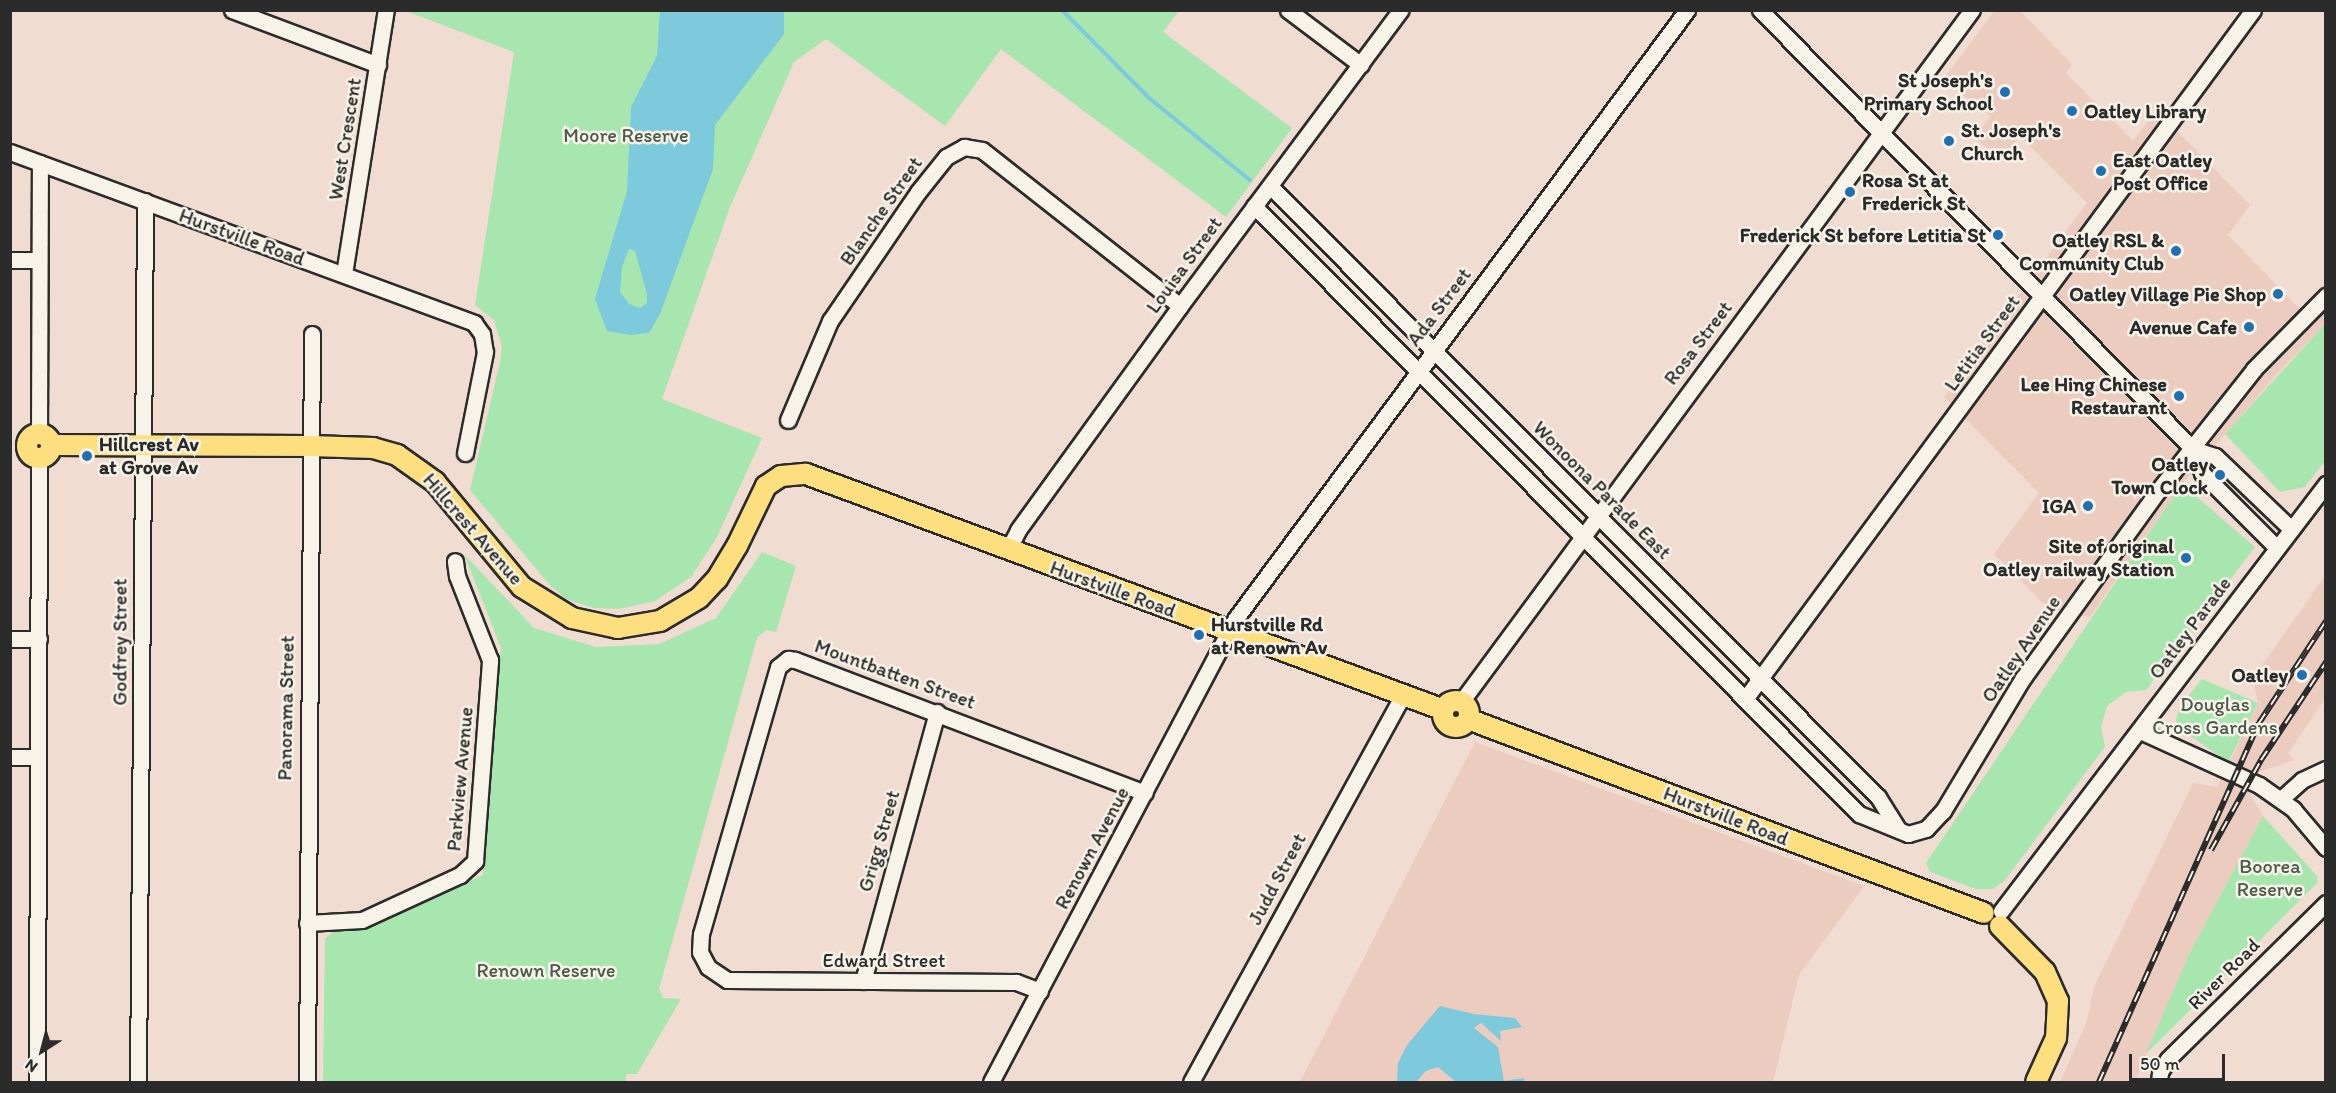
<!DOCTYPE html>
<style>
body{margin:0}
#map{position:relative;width:2336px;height:1093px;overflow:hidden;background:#f0dcd0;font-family:Itim,sans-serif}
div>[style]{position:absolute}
.built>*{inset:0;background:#ebccbf}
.green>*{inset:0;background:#a7e6ae}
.water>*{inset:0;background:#7dcadd}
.stream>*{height:4px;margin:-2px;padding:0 2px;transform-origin:2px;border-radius:2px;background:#7dcadd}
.roads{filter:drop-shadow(2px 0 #2b2b2b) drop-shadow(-2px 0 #2b2b2b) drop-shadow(0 2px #2b2b2b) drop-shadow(0 -2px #2b2b2b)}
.minor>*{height:15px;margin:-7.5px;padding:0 7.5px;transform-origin:7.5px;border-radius:7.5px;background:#f7f3e8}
.major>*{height:20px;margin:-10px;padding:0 10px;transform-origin:10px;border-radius:10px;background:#fedf80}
.major>.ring{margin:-10px;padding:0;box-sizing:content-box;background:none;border:20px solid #fedf80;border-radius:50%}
.rail>*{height:6px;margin-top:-3px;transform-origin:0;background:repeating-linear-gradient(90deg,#f7f3e8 0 11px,#2b2b2b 0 22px);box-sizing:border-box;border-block:2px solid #2b2b2b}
.dots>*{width:16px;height:16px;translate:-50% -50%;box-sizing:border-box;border:3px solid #f7f3e8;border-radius:50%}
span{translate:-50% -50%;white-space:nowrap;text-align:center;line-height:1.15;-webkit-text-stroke:5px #f7f3e8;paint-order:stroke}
.poi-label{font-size:20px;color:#2b2b2b;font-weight:700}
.right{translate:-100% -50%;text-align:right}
.left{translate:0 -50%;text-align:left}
.park-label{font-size:20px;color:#4a5a4c}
.street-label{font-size:20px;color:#2b2b2b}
.frame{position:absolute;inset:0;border:12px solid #2b2b2b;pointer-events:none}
.north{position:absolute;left:12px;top:1021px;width:60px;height:60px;-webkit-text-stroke:4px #f7f3e8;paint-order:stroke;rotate:216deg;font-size:16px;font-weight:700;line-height:24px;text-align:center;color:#2b2b2b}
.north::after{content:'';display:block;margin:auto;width:21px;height:27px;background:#2b2b2b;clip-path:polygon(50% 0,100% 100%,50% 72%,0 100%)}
.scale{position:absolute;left:2129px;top:1054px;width:96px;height:27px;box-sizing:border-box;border:3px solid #2b2b2b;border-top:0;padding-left:8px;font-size:18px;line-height:21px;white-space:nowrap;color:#2b2b2b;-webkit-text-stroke:4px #f7f3e8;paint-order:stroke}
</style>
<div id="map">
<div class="built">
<i style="clip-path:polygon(1994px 11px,2020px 11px,2072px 64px,2066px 73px,2133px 141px,2156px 110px,2250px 205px,2228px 235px,2299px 308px,2319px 302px,2325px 307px,2325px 324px,2276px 375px,2182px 484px,2090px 617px,2048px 608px,1994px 554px,2039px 493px,1944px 397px,2087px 203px,2020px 136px,2000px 161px,1975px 137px,1990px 116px,1943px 80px)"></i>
<i style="clip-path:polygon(2325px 576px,2325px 699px,2288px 753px,2294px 760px,2256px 773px,2249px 792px,2263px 816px,2190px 952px,2135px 1082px,2060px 1082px,2087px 1021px,2094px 987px,2193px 783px,2217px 787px,2258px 703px,2253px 678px)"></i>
<i style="clip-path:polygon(1475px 742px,1864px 886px,1799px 975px,1773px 1082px,1300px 1082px)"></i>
</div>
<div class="green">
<i style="clip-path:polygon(406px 11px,1179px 11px,1163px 32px,1292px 128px,1226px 217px,1001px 49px,945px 126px,826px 39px,794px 62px,730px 207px,662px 399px,762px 438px,717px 537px,691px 577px,655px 601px,619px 609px,593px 608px,566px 599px,548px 583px,470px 490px,500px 362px,502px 347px,494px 320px,475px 305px,514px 52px)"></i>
<i style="clip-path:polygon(2325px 324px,2325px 461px,2305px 487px,2280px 492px,2225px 434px)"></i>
<i style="clip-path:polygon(2182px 484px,2255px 547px,2146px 690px,2126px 692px,2107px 706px,2101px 727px,2105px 747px,2005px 880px,1993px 889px,1976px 889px,1930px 872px,1926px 863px)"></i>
<i style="clip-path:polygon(762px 552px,796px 566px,776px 632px,766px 630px,757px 638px,659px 989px,663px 998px,681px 999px,637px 1074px,626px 1074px,626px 1082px,323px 1082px,325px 939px,333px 932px,373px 926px,483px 875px,501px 648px,464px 554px,534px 628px,596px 647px,659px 644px,716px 618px)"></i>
<i style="clip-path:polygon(2202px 679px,2258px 703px,2228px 762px,2175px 725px,2179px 708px)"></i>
<i style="clip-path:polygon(2263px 816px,2317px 876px,2318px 882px,2146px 1054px,2190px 952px)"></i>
</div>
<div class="water">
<i style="clip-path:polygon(evenodd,660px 11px,784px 11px,784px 34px,715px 125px,713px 169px,660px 314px,649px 333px,630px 335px,607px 331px,595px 299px,627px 191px,631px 107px,657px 56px,660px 11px,629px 249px,635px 251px,647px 294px,647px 303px,640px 308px,629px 304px,620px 292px,622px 267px,629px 249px)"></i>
<i style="clip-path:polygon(1440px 1006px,1474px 1014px,1515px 1018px,1522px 1027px,1500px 1031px,1501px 1041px,1481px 1023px,1474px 1028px,1498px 1047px,1504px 1081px,1524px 1078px,1524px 1082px,1456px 1082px,1438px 1067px,1426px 1071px,1416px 1082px,1397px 1082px,1398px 1063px,1407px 1045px)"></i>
</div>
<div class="stream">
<i style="left:1062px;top:10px;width:124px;rotate:45.3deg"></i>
<i style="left:1149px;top:98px;width:130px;rotate:39.1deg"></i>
</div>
<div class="roads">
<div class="minor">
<i style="left:232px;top:10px;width:156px;rotate:20.6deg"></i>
<i style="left:1288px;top:10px;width:91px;rotate:37deg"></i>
<i style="left:1760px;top:10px;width:617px;rotate:45.39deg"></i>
<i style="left:2193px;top:449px;width:26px;rotate:69deg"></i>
<i style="left:2202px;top:473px;width:105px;rotate:45deg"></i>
<i style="left:10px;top:152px;width:495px;rotate:20.2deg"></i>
<i style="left:474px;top:323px;width:14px;rotate:54deg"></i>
<i style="left:482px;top:334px;width:18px;rotate:81deg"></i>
<i style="left:485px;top:352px;width:103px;rotate:101.2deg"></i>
<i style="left:1270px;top:186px;width:862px;rotate:45.14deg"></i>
<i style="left:1878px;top:797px;width:38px;rotate:58deg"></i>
<i style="left:1254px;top:206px;width:858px;rotate:45.14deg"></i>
<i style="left:1859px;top:814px;width:53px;rotate:22.2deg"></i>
<i style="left:1908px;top:834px;width:19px;rotate:-16deg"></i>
<i style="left:1926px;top:829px;width:25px;rotate:-47deg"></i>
<i style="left:1943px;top:811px;width:155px;rotate:-59deg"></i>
<i style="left:2023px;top:678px;width:229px;rotate:-54.2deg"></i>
<i style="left:2157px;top:492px;width:157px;rotate:-51.7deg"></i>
<i style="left:2254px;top:369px;width:103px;rotate:-45.4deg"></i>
<i style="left:10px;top:260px;width:29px"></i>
<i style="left:344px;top:274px;width:267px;rotate:-81deg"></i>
<i style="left:788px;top:420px;width:108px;rotate:-67deg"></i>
<i style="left:830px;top:321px;width:156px;rotate:-55.7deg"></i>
<i style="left:918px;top:192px;width:45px;rotate:-51.3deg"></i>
<i style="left:946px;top:157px;width:21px;rotate:-29deg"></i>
<i style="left:964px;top:147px;width:18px;rotate:9deg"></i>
<i style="left:982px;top:150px;width:252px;rotate:38.2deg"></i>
<i style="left:39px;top:434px;width:271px;rotate:-89.8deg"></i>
<i style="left:2193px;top:449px;width:23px;rotate:18deg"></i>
<i style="left:2215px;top:456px;width:104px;rotate:43.8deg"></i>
<i style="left:1008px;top:550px;width:22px;rotate:-63deg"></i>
<i style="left:1018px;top:530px;width:276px;rotate:-54.1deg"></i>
<i style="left:1180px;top:306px;width:369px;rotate:-53.3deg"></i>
<i style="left:10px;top:639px;width:29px"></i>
<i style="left:1745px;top:699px;width:856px;rotate:-53.6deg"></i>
<i style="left:1461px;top:702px;width:860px;rotate:-53.56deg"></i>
<i style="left:2140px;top:731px;width:131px;rotate:24.4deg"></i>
<i style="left:2259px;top:785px;width:42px;rotate:35.2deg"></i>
<i style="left:2293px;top:809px;width:51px;rotate:49.8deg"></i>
<i style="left:10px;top:757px;width:28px"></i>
<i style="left:2281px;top:799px;width:28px;rotate:-42deg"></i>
<i style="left:2302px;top:780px;width:26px;rotate:-25deg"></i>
<i style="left:2001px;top:911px;width:537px;rotate:-52.72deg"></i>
<i style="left:307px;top:923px;width:55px;rotate:-3.1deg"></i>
<i style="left:362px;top:920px;width:108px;rotate:-24.7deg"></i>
<i style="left:460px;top:875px;width:21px;rotate:-43deg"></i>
<i style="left:475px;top:861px;width:202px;rotate:-85.7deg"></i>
<i style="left:490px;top:660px;width:90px;rotate:-111.4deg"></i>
<i style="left:457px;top:576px;width:15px;rotate:-98deg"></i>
<i style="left:863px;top:981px;width:279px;rotate:-74.6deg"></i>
<i style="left:1040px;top:991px;width:26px;rotate:-159deg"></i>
<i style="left:1016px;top:982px;width:289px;rotate:-179.6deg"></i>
<i style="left:727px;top:980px;width:23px;rotate:-146deg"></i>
<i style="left:708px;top:967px;width:17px;rotate:-118deg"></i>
<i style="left:700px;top:952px;width:18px;rotate:-87deg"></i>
<i style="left:701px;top:934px;width:278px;rotate:-73.9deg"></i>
<i style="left:778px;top:667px;width:13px;rotate:-39deg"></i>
<i style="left:788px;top:659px;width:7px;rotate:8deg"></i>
<i style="left:795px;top:660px;width:374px;rotate:20.8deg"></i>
<i style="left:37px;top:1082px;width:624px;rotate:-89.82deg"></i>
<i style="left:138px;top:1082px;width:881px;rotate:-89.54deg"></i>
<i style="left:307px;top:1082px;width:748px;rotate:-89.62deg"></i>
<i style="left:991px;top:1082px;width:525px;rotate:-62.17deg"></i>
<i style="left:1236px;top:618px;width:757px;rotate:-53.43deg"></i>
<i style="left:1191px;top:1082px;width:440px;rotate:-61.3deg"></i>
<i style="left:2159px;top:1082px;width:10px;rotate:-84deg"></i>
<i style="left:2160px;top:1072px;width:15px;rotate:-58deg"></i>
<i style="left:2168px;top:1059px;width:222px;rotate:-44.6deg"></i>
</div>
<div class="major">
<i class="ring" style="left:27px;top:434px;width:4px;height:4px"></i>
<i style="left:51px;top:445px;width:259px;rotate:0.2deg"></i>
<i style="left:310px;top:446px;width:63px;rotate:1.8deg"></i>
<i style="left:373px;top:448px;width:25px;rotate:16deg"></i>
<i style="left:397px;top:455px;width:47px;rotate:35.4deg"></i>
<i style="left:435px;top:482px;width:136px;rotate:50.4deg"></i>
<i style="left:522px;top:587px;width:59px;rotate:31.8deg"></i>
<i style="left:572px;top:618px;width:47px;rotate:12.3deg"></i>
<i style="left:618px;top:628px;width:43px;rotate:-9.5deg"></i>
<i style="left:660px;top:621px;width:45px;rotate:-30.5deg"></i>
<i style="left:699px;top:598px;width:26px;rotate:-47deg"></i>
<i style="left:717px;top:579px;width:39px;rotate:-59deg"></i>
<i style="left:737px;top:546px;width:67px;rotate:-64.2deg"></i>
<i style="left:766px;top:486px;width:18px;rotate:-34deg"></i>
<i style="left:781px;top:476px;width:25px;rotate:-5deg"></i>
<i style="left:806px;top:474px;width:680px;rotate:20.3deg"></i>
<i class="ring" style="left:1443px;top:701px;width:6px;height:6px"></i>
<i style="left:1468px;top:719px;width:551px;rotate:20.6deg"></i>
<i style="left:2000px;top:926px;width:64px;rotate:45.6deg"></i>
<i style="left:2045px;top:972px;width:32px;rotate:66deg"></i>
<i style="left:2058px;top:1001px;width:37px;rotate:93deg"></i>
<i style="left:2056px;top:1038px;width:48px;rotate:114.4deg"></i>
</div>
</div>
<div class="rail">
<i style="left:2211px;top:850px;width:103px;rotate:-60.9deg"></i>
<i style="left:2261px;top:760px;width:118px;rotate:-56.4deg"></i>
<i style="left:2099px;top:1082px;width:393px;rotate:-66deg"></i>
<i style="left:2259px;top:723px;width:122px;rotate:-56.7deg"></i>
</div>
<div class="dots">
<i style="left:2005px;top:92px;background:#1f6fb2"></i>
<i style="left:2072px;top:111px;background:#1f6fb2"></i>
<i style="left:1949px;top:141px;background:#1f6fb2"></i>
<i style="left:2101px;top:171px;background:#1f6fb2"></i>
<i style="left:1850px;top:192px;background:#1f6fb2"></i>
<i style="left:1998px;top:235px;background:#1f6fb2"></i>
<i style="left:2176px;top:251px;background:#1f6fb2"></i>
<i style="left:2278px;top:294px;background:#1f6fb2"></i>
<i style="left:2249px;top:327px;background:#1f6fb2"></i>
<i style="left:2179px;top:396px;background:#1f6fb2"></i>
<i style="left:87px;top:456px;background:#1f6fb2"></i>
<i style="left:2220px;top:475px;background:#1f6fb2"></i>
<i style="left:2088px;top:506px;background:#1f6fb2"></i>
<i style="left:2186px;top:558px;background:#1f6fb2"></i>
<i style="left:1199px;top:635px;background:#1f6fb2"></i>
<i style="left:2302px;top:675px;background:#1f6fb2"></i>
</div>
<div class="poi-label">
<span class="right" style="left:1993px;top:92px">St Joseph's<br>Primary School</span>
<span class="left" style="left:2084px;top:111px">Oatley Library</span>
<span class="left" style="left:1961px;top:142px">St. Joseph's<br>Church</span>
<span class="left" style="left:2113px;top:172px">East Oatley<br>Post Office</span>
<span class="left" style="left:1862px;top:192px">Rosa St at<br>Frederick St</span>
<span class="right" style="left:1986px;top:235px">Frederick St before Letitia St</span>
<span class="right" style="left:2164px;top:252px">Oatley RSL &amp;<br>Community Club</span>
<span class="right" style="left:2266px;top:294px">Oatley Village Pie Shop</span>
<span class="right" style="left:2237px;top:327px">Avenue Cafe</span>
<span class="right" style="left:2167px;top:396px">Lee Hing Chinese<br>Restaurant</span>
<span class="left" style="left:99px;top:456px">Hillcrest Av<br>at Grove Av</span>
<span class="right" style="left:2208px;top:476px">Oatley<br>Town Clock</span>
<span class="right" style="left:2076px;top:506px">IGA</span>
<span class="right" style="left:2174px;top:558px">Site of original<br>Oatley railway Station</span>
<span class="left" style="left:1211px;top:636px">Hurstville Rd<br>at Renown Av</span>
<span class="right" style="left:2288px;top:675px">Oatley</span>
</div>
<div class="park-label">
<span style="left:626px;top:135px">Moore Reserve</span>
<span style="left:2215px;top:716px">Douglas<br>Cross Gardens</span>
<span style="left:2270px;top:878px">Boorea<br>Reserve</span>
<span style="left:546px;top:970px">Renown Reserve</span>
</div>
<div class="street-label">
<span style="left:345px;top:139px;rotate:-81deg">West Crescent</span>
<span style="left:881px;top:211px;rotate:-55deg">Blanche Street</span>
<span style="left:242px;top:237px;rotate:20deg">Hurstville Road</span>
<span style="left:1184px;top:265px;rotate:-54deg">Louisa Street</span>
<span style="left:1439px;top:307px;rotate:-53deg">Ada Street</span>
<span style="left:1698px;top:343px;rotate:-53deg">Rosa Street</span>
<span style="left:1982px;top:343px;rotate:-54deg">Letitia Street</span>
<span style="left:1602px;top:490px;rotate:45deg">Wonoona Parade East</span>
<span style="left:473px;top:529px;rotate:49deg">Hillcrest Avenue</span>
<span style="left:1113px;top:589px;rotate:20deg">Hurstville Road</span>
<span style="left:2190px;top:628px;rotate:-53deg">Oatley Parade</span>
<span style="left:120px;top:642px;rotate:-90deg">Godfrey Street</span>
<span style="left:2021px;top:649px;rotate:-56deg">Oatley Avenue</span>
<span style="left:895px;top:674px;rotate:20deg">Mountbatten Street</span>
<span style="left:286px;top:708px;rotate:-89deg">Panorama Street</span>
<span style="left:460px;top:779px;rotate:-85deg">Parkview Avenue</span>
<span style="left:1726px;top:816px;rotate:21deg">Hurstville Road</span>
<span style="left:879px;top:841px;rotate:-74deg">Grigg Street</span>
<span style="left:1092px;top:848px;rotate:-62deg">Renown Avenue</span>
<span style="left:1277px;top:879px;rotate:-62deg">Judd Street</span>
<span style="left:884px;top:960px">Edward Street</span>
<span style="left:2224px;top:974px;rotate:-45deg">River Road</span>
</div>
<div class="frame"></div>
<div class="north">N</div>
<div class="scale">50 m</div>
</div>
